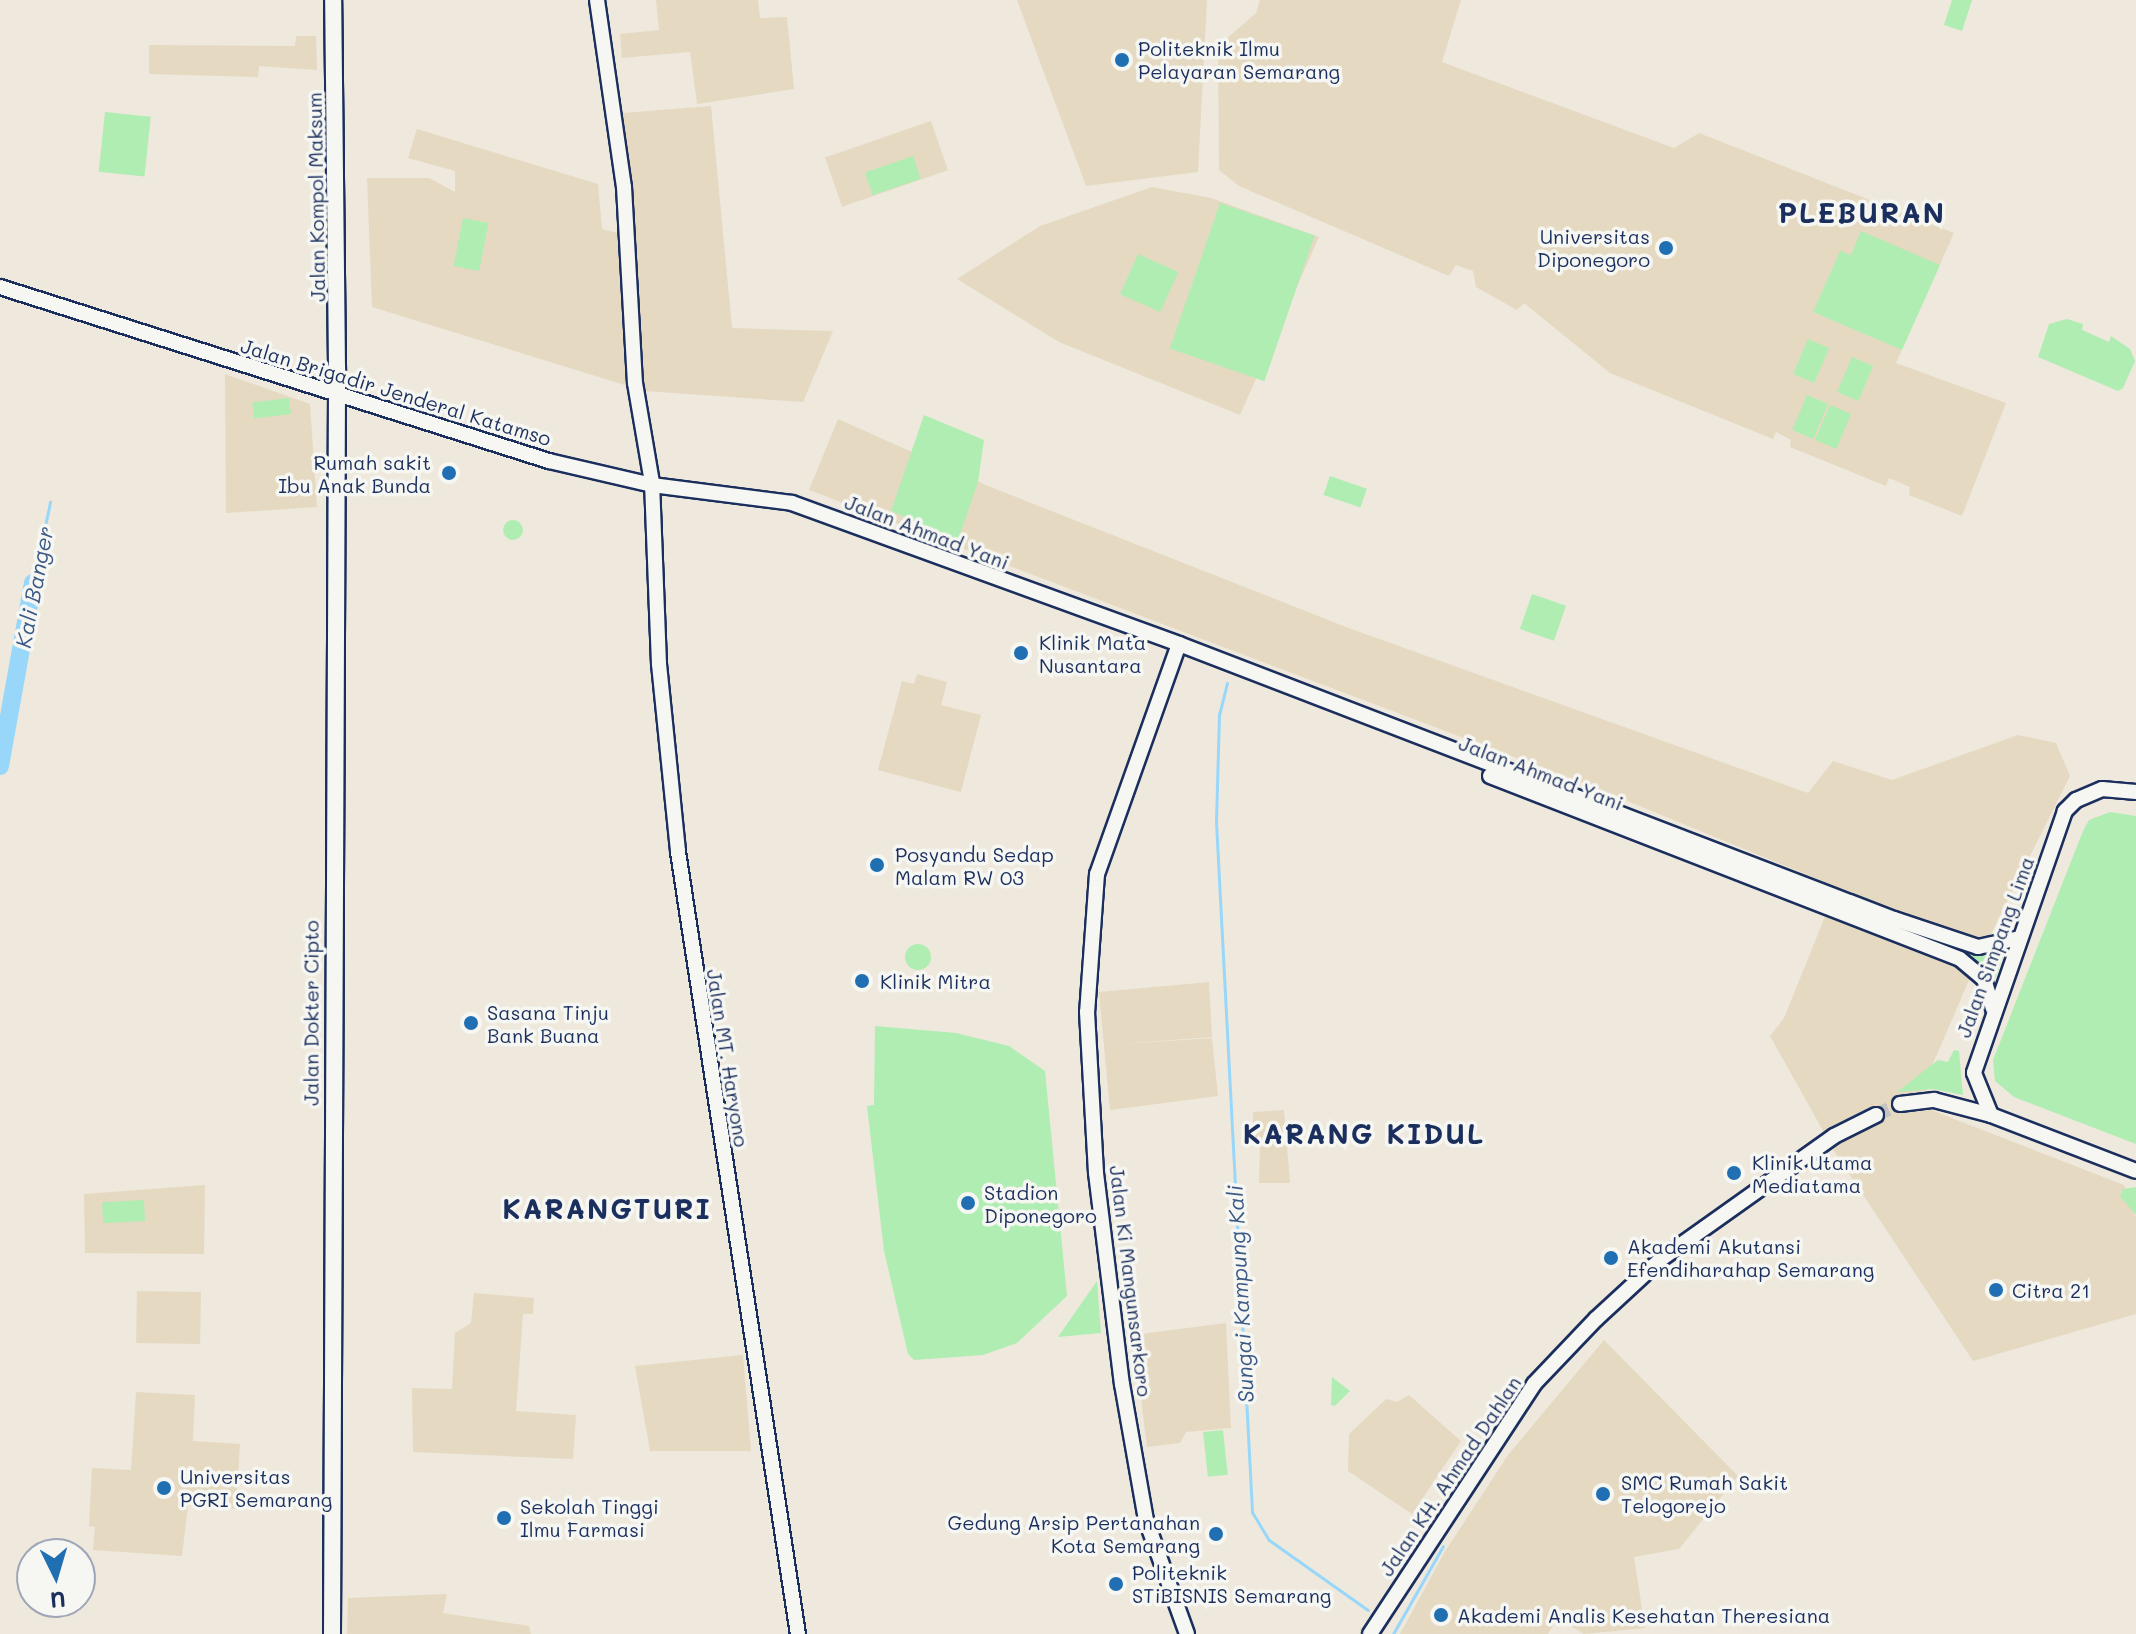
<!DOCTYPE html>
<style>
body{margin:0}
#map{position:relative;width:2136px;height:1634px;overflow:hidden;background:#eee9dc;font-family:Mali,sans-serif}
div>[style]{position:absolute}
.built>*{inset:0;background:#e5d9c2;transform-origin:0 0}
.green>*{inset:0;background:#b0edb3;transform-origin:0 0}
.round{border-radius:50%}
.stream>*{height:3px;margin:-1.5px;padding:0 1.5px;transform-origin:1.5px;border-radius:1.5px;background:#98d7fa}
.river>*{height:18px;margin:-9px;padding:0 9px;transform-origin:9px;border-radius:9px;background:#98d7fa}
.major-tunnel>*{height:14px;margin-top:-7px;transform-origin:0;background:repeating-linear-gradient(90deg,#c4c4c3 0 14px,transparent 0 21px)}
.roads{filter:drop-shadow(2px 0 #1b2f5e) drop-shadow(-2px 0 #1b2f5e) drop-shadow(0 2px #1b2f5e) drop-shadow(0 -2px #1b2f5e)}
.major>*{height:14px;margin:-7px;padding:0 7px;transform-origin:7px;border-radius:7px;background:#f6f6f2}
.highway>*{height:16px;margin:-8px;padding:0 8px;transform-origin:8px;border-radius:8px;background:#f6f6f2}
.dots>*{width:22px;height:22px;translate:-50% -50%;box-sizing:border-box;border:4px solid #f6f6f2;border-radius:50%}
span{translate:-50% -50%;white-space:nowrap;text-align:center;line-height:1.15;-webkit-text-stroke:7px #f6f6f2;paint-order:stroke}
.poi-label{font-size:20px;color:#1b2f5e}
.left{translate:0 -50%;text-align:left}
.right{translate:-100% -50%;text-align:right}
.street-label{font-size:20px;color:#1b2f5e}
.water-label{font-size:22px;color:#3a5985;font-style:italic}
.district-label{font-size:28px;color:#1b2f5e;font-weight:700;letter-spacing:2px}
.north{position:absolute;left:16px;top:1538px;width:80px;height:80px;box-sizing:border-box;background:#f6f6f2;border:2px solid #9ea6b7;border-radius:50%;rotate:175deg;font-size:22px;font-weight:700;line-height:32px;text-align:center;color:#1b2f5e}
.north::after{content:'';display:block;margin:auto;width:28px;height:36px;background:#1f6fb2;clip-path:polygon(50% 0,100% 100%,50% 72%,0 100%)}
</style>
<div id="map">
<div class="built">
<i style="clip-path:polygon(656px 0,758px 0,760px 18px,787px 17px,794px 89px,697px 104px,690px 52px,622px 58px,620px 34px,659px 30px)"></i>
<i style="clip-path:polygon(1017px 0,1207px 0,1198px 172px,1086px 186px)"></i>
<i style="clip-path:polygon(1260px 0,1461px 0,1442px 62px,1674px 148px,1699px 133px,1954px 233px,1896px 363px,2006px 403px,1962px 516px,1909px 495px,1910px 487px,1889px 478px,1886px 486px,1790px 447px,1791px 440px,1776px 432px,1773px 439px,1610px 373px,1524px 303px,1517px 310px,1476px 287px,1473px 271px,1456px 265px,1449px 276px,1239px 186px,1219px 170px,1218px 46px,1256px 13px)"></i>
<i style="clip-path:polygon(296px 36px,316px 36px,317px 70px,259px 66px,258px 77px,149px 74px,149px 45px,295px 46px)"></i>
<i style="clip-path:polygon(711px 106px,732px 328px,833px 331px,803px 402px,644px 391px,372px 307px,367px 178px,429px 178px,455px 192px,455px 171px,408px 158px,417px 129px,598px 184px,602px 229px,626px 235px,623px 113px)"></i>
<i style="left:931px;top:121px;width:52px;height:112px;rotate:71deg"></i>
<i style="clip-path:polygon(1152px 187px,1211px 198px,1319px 237px,1240px 415px,1059px 342px,957px 279px,1040px 226px)"></i>
<i style="clip-path:polygon(225px 374px,310px 404px,317px 507px,226px 513px)"></i>
<i style="clip-path:polygon(838px 419px,993px 488px,1346px 627px,1808px 793px,1833px 761px,1892px 780px,2018px 735px,2056px 743px,2070px 776px,1976px 964px,1925px 1082px,1926px 1108px,2124px 1185px,2136px 1218px,2136px 1314px,1973px 1361px,1836px 1154px,1770px 1036px,1784px 1018px,1837px 887px,1593px 787px,809px 490px)"></i>
<i style="clip-path:polygon(917px 674px,947px 682px,941px 705px,981px 715px,961px 792px,878px 770px,902px 681px,914px 684px)"></i>
<i style="clip-path:polygon(1209px 982px,1212px 1037px,1107px 1045px,1212px 1038px,1218px 1096px,1110px 1110px,1099px 992px)"></i>
<i style="clip-path:polygon(1284px 1110px,1290px 1183px,1259px 1183px,1260px 1145px,1253px 1143px,1253px 1112px)"></i>
<i style="clip-path:polygon(205px 1185px,204px 1254px,85px 1253px,84px 1194px)"></i>
<i style="left:137px;top:1291px;width:64px;height:52px;rotate:1deg"></i>
<i style="clip-path:polygon(474px 1293px,534px 1298px,533px 1314px,523px 1314px,516px 1411px,576px 1415px,573px 1459px,413px 1452px,412px 1388px,452px 1389px,455px 1333px,471px 1323px)"></i>
<i style="clip-path:polygon(1226px 1323px,1231px 1428px,1186px 1432px,1180px 1443px,1147px 1447px,1133px 1335px)"></i>
<i style="clip-path:polygon(1604px 1340px,1738px 1476px,1679px 1549px,1634px 1557px,1645px 1628px,1584px 1634px,1558px 1618px,1548px 1634px,1400px 1634px,1444px 1553px,1508px 1455px)"></i>
<i style="clip-path:polygon(743px 1355px,751px 1451px,650px 1451px,635px 1366px)"></i>
<i style="clip-path:polygon(136px 1392px,195px 1395px,193px 1441px,240px 1444px,236px 1509px,188px 1506px,182px 1556px,93px 1550px,95px 1527px,89px 1526px,92px 1468px,131px 1470px)"></i>
<i style="clip-path:polygon(1409px 1395px,1461px 1441px,1412px 1514px,1348px 1471px,1349px 1434px,1386px 1399px,1397px 1402px)"></i>
<i style="clip-path:polygon(447px 1594px,443px 1613px,529px 1626px,531px 1634px,347px 1634px,348px 1598px)"></i>
</div>
<div class="green">
<i style="clip-path:polygon(1952px 0,1972px 0,1962px 31px,1944px 25px)"></i>
<i style="left:105px;top:112px;width:46px;height:60px;rotate:6deg"></i>
<i style="left:913px;top:156px;width:24px;height:51px;rotate:71deg"></i>
<i style="left:1220px;top:203px;width:100px;height:154px;rotate:19deg"></i>
<i style="left:463px;top:218px;width:26px;height:49px;rotate:11deg"></i>
<i style="clip-path:polygon(1861px 231px,1940px 265px,1902px 350px,1813px 312px,1840px 251px,1851px 255px)"></i>
<i style="left:1138px;top:254px;width:44px;height:44px;rotate:24deg"></i>
<i style="clip-path:polygon(2067px 319px,2083px 324px,2082px 330px,2109px 342px,2111px 336px,2130px 349px,2135px 361px,2123px 388px,2118px 391px,2038px 357px,2049px 324px)"></i>
<i style="left:1808px;top:339px;width:23px;height:38px;rotate:23deg"></i>
<i style="left:1852px;top:357px;width:23px;height:38px;rotate:23deg"></i>
<i style="left:1807px;top:395px;width:23px;height:38px;rotate:23deg"></i>
<i style="left:289px;top:398px;width:16px;height:37px;rotate:83deg"></i>
<i style="left:1830px;top:405px;width:23px;height:38px;rotate:23deg"></i>
<i style="clip-path:polygon(924px 415px,984px 440px,978px 482px,958px 540px,891px 511px)"></i>
<i style="left:1330px;top:476px;width:39px;height:20px;rotate:19deg"></i>
<i class="round" style="left:503px;top:520px;width:20px;height:20px"></i>
<i style="left:1532px;top:594px;width:36px;height:37px;rotate:19deg"></i>
<i style="clip-path:polygon(2110px 812px,2136px 816px,2136px 1144px,2014px 1097px,1995px 1081px,1994px 1071px,1993px 1060px,2083px 831px,2089px 820px)"></i>
<i class="round" style="left:905px;top:944px;width:26px;height:26px"></i>
<i style="clip-path:polygon(1963px 951px,2004px 954px,1995px 980px,1986px 969px)"></i>
<i style="clip-path:polygon(875px 1026px,956px 1033px,1009px 1046px,1045px 1071px,1067px 1296px,1017px 1343px,983px 1355px,914px 1360px,908px 1354px,884px 1251px,867px 1106px,874px 1105px)"></i>
<i style="clip-path:polygon(1954px 1050px,1959px 1051px,1963px 1095px,1933px 1089px,1897px 1092px,1938px 1060px,1948px 1062px)"></i>
<i style="clip-path:polygon(2136px 1187px,2136px 1215px,2120px 1196px,2123px 1189px)"></i>
<i style="left:144px;top:1200px;width:21px;height:42px;rotate:87deg"></i>
<i style="clip-path:polygon(1097px 1281px,1101px 1333px,1058px 1337px)"></i>
<i style="clip-path:polygon(1332px 1377px,1350px 1391px,1335px 1406px,1331px 1405px)"></i>
<i style="left:1223px;top:1430px;width:45px;height:20px;rotate:84deg"></i>
</div>
<div class="stream">
<i style="left:33px;top:583px;width:83px;rotate:-78.1deg"></i>
<i style="left:1227px;top:683px;width:32px;rotate:104deg"></i>
<i style="left:1219px;top:714px;width:108px;rotate:91.6deg"></i>
<i style="left:1216px;top:822px;width:691px;rotate:87.01deg"></i>
<i style="left:1252px;top:1512px;width:33px;rotate:59deg"></i>
<i style="left:1269px;top:1540px;width:121px;rotate:35.3deg"></i>
<i style="left:1393px;top:1634px;width:101px;rotate:-60.4deg"></i>
</div>
<div class="river">
<i style="left:0;top:766px;width:186px;rotate:-79.8deg"></i>
</div>
<div class="major-tunnel">
<i style="left:1876px;top:1115px;width:26px;rotate:-25deg"></i>
</div>
<div class="roads">
<div class="major">
<i style="left:597px;top:0;width:189px;rotate:81.8deg"></i>
<i style="left:624px;top:187px;width:196px;rotate:86.8deg"></i>
<i style="left:635px;top:383px;width:100px;rotate:80.3deg"></i>
<i style="left:652px;top:482px;width:182px;rotate:87.8deg"></i>
<i style="left:659px;top:664px;width:189px;rotate:84.2deg"></i>
<i style="left:678px;top:852px;width:791px;rotate:81.28deg"></i>
<i style="left:0;top:287px;width:576px;rotate:17.59deg"></i>
<i style="left:549px;top:461px;width:106px;rotate:13.1deg"></i>
<i style="left:652px;top:485px;width:141px;rotate:7.3deg"></i>
<i style="left:792px;top:503px;width:412px;rotate:20deg"></i>
<i style="left:1179px;top:644px;width:766px;rotate:21.04deg"></i>
<i style="left:1894px;top:919px;width:89px;rotate:18.4deg"></i>
<i style="left:1978px;top:947px;width:43px;rotate:-12.1deg"></i>
<i style="left:1179px;top:644px;width:244px;rotate:109.6deg"></i>
<i style="left:1097px;top:874px;width:138px;rotate:94.1deg"></i>
<i style="left:1087px;top:1012px;width:161px;rotate:86.8deg"></i>
<i style="left:1096px;top:1173px;width:213px;rotate:83deg"></i>
<i style="left:1122px;top:1384px;width:138px;rotate:80deg"></i>
<i style="left:1146px;top:1520px;width:121px;rotate:70.2deg"></i>
<i style="left:1490px;top:776px;width:504px;rotate:21.27deg"></i>
<i style="left:1960px;top:959px;width:31px;rotate:40deg"></i>
<i style="left:1984px;top:979px;width:31px;rotate:73deg"></i>
<i style="left:2136px;top:792px;width:34px;rotate:-175deg"></i>
<i style="left:2102px;top:789px;width:28px;rotate:157deg"></i>
<i style="left:2076px;top:800px;width:16px;rotate:135deg"></i>
<i style="left:2065px;top:811px;width:277px;rotate:109.2deg"></i>
<i style="left:1974px;top:1073px;width:45px;rotate:68deg"></i>
<i style="left:1991px;top:1115px;width:155px;rotate:21.1deg"></i>
<i style="left:1900px;top:1104px;width:34px;rotate:-7deg"></i>
<i style="left:1934px;top:1100px;width:59px;rotate:14.7deg"></i>
<i style="left:1370px;top:1634px;width:299px;rotate:-56.7deg"></i>
<i style="left:1534px;top:1384px;width:90px;rotate:-46.4deg"></i>
<i style="left:1596px;top:1319px;width:88px;rotate:-42.7deg"></i>
<i style="left:1661px;top:1259px;width:212px;rotate:-35.4deg"></i>
<i style="left:1834px;top:1136px;width:47px;rotate:-26.6deg"></i>
</div>
<div class="highway">
<i style="left:332px;top:1634px;width:1267px;rotate:-89.77deg"></i>
<i style="left:337px;top:367px;width:367px;rotate:-90.6deg"></i>
</div>
</div>
<div class="dots">
<i style="left:1122px;top:60px;background:#1f6fb2"></i>
<i style="left:1666px;top:248px;background:#1f6fb2"></i>
<i style="left:449px;top:473px;background:#1f6fb2"></i>
<i style="left:1021px;top:653px;background:#1f6fb2"></i>
<i style="left:877px;top:865px;background:#1f6fb2"></i>
<i style="left:862px;top:981px;background:#1f6fb2"></i>
<i style="left:471px;top:1023px;background:#1f6fb2"></i>
<i style="left:1734px;top:1173px;background:#1f6fb2"></i>
<i style="left:968px;top:1203px;background:#1f6fb2"></i>
<i style="left:1611px;top:1258px;background:#1f6fb2"></i>
<i style="left:1996px;top:1290px;background:#1f6fb2"></i>
<i style="left:164px;top:1488px;background:#1f6fb2"></i>
<i style="left:1603px;top:1494px;background:#1f6fb2"></i>
<i style="left:504px;top:1518px;background:#1f6fb2"></i>
<i style="left:1216px;top:1534px;background:#1f6fb2"></i>
<i style="left:1116px;top:1584px;background:#1f6fb2"></i>
<i style="left:1441px;top:1615px;background:#1f6fb2"></i>
</div>
<div class="poi-label">
<span class="left" style="left:1138px;top:60px">Politeknik Ilmu<br>Pelayaran Semarang</span>
<span class="right" style="left:1650px;top:248px">Universitas<br>Diponegoro</span>
<span class="right" style="left:431px;top:474px">Rumah sakit<br>Ibu Anak Bunda</span>
<span class="left" style="left:1039px;top:654px">Klinik Mata<br>Nusantara</span>
<span class="left" style="left:895px;top:866px">Posyandu Sedap<br>Malam RW 03</span>
<span class="left" style="left:880px;top:981px">Klinik Mitra</span>
<span class="left" style="left:487px;top:1024px">Sasana Tinju<br>Bank Buana</span>
<span class="left" style="left:1752px;top:1174px">Klinik Utama<br>Mediatama</span>
<span class="left" style="left:984px;top:1204px">Stadion<br>Diponegoro</span>
<span class="left" style="left:1627px;top:1258px">Akademi Akutansi<br>Efendiharahap Semarang</span>
<span class="left" style="left:2012px;top:1290px">Citra 21</span>
<span class="left" style="left:180px;top:1488px">Universitas<br>PGRI Semarang</span>
<span class="left" style="left:1621px;top:1494px">SMC Rumah Sakit<br>Telogorejo</span>
<span class="left" style="left:520px;top:1518px">Sekolah Tinggi<br>Ilmu Farmasi</span>
<span class="right" style="left:1200px;top:1534px">Gedung Arsip Pertanahan<br>Kota Semarang</span>
<span class="left" style="left:1132px;top:1584px">Politeknik<br>STiBISNIS Semarang</span>
<span class="left" style="left:1457px;top:1615px">Akademi Analis Kesehatan Theresiana</span>
</div>
<div class="street-label">
<span style="left:316px;top:197px;rotate:-91deg">Jalan Kompol Maksum</span>
<span style="left:396px;top:392px;rotate:17deg">Jalan Brigadir Jenderal Katamso</span>
<span style="left:927px;top:532px;rotate:21deg">Jalan Ahmad Yani</span>
<span style="left:1541px;top:773px;rotate:21deg">Jalan Ahmad Yani</span>
<span style="left:1995px;top:947px;rotate:-70deg">Jalan Simpang Lima</span>
<span style="left:311px;top:1013px;rotate:-90deg">Jalan Dokter Cipto</span>
<span style="left:728px;top:1058px;rotate:81deg">Jalan MT. Haryono</span>
<span style="left:1131px;top:1281px;rotate:83deg">Jalan Ki Mangunsarkoro</span>
<span style="left:1450px;top:1476px;rotate:-56deg">Jalan KH. Ahmad Dahlan</span>
</div>
<div class="water-label">
<span style="left:34px;top:587px;rotate:-79deg">Kali Banger</span>
<span style="left:1240px;top:1294px;rotate:-93deg">Sungai Kampung Kali</span>
</div>
<div class="district-label">
<span style="left:1862px;top:212px">PLEBURAN</span>
<span style="left:1364px;top:1133px">KARANG KIDUL</span>
<span style="left:607px;top:1208px">KARANGTURI</span>
</div>
<div class="north">U</div>
</div>
